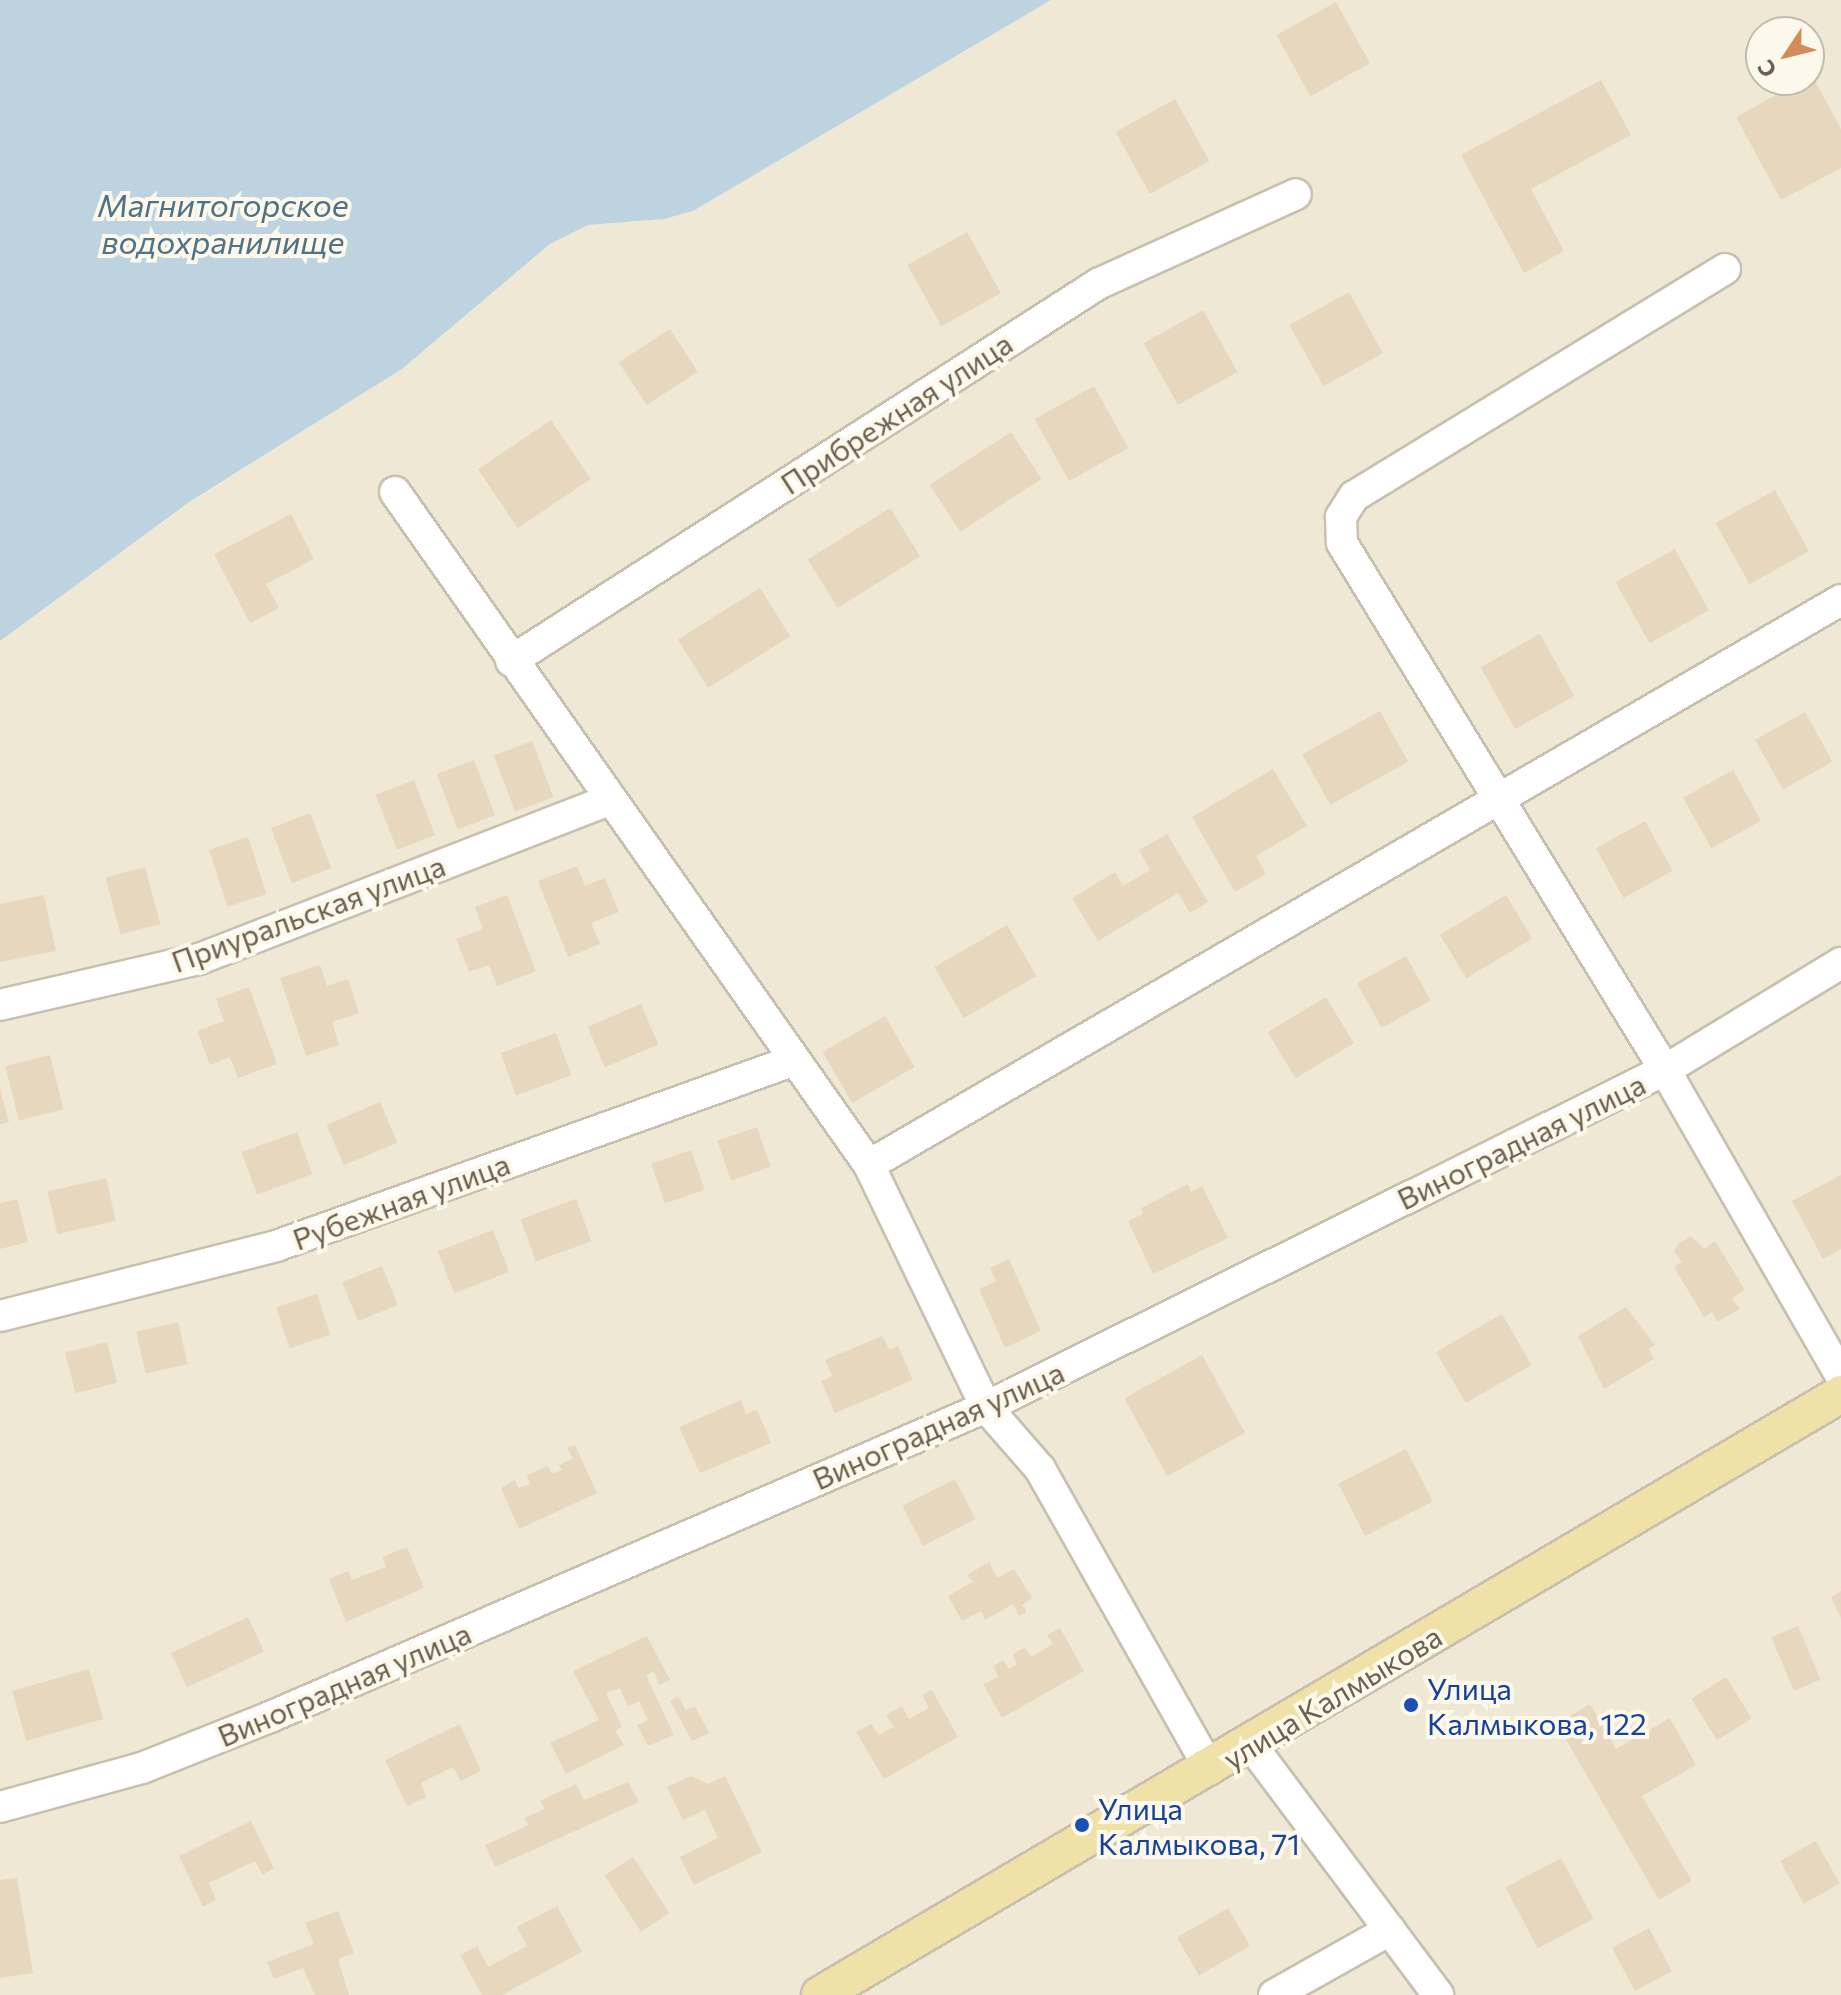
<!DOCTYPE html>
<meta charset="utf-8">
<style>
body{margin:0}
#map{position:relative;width:1841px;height:1995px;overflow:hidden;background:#f9f5e6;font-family:Commissioner,sans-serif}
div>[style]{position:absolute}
.residential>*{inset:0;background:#efe8d5}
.water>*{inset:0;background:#bdd4e0}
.building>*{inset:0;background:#e8d7bf;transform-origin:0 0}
.roads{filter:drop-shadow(2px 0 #c8bfae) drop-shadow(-2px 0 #c8bfae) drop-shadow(0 2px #c8bfae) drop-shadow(0 -2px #c8bfae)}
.minor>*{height:30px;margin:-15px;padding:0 15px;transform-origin:15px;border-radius:15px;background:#fff}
.major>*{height:36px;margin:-18px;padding:0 18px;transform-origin:18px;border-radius:18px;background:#efe1a7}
.dots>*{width:22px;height:22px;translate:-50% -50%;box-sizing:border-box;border:4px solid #fcf9ec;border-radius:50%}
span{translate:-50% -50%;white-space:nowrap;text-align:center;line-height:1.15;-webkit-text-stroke:8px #fcf9ec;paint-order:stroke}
.street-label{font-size:30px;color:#6e604e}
.transit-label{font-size:30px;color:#164399}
.left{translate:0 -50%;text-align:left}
.water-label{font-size:32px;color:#4f7285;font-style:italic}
.north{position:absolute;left:1745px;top:16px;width:80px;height:80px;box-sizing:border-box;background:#fcf9ec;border:2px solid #c3bcad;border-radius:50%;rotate:235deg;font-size:22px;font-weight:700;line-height:32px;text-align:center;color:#6e604e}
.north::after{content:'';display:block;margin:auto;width:28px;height:36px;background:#d28c5c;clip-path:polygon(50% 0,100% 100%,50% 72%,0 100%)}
</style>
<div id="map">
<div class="residential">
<i style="clip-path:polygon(evenodd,1051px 0,1841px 0,1841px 1995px,0 1995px,0 641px,192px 501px,402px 369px,550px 244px,588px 225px,664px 219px,693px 211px,1051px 0,1761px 32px,1809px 32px,1809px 80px,1761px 80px,1761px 32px)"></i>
</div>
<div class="water">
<i style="clip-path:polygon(0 0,1051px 0,693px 211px,664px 219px,588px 225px,550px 244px,402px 369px,191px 501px,0 641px)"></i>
</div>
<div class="building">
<i style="left:1336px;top:2px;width:70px;height:68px;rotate:61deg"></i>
<i style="clip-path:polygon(1812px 75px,1841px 129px,1841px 168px,1781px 200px,1736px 117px)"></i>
<i style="clip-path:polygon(1601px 80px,1631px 135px,1531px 189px,1564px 251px,1524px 273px,1461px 155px)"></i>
<i style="left:1175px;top:99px;width:71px;height:68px;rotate:61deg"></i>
<i style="left:967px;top:232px;width:70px;height:68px;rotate:61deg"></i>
<i style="left:1349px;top:292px;width:70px;height:68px;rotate:61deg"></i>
<i style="left:1203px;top:310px;width:71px;height:68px;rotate:61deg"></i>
<i style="left:670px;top:329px;width:51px;height:61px;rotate:57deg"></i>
<i style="left:1094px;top:386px;width:71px;height:68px;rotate:61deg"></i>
<i style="left:551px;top:420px;width:71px;height:88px;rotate:56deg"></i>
<i style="left:1011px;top:432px;width:56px;height:97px;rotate:57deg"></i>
<i style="left:1775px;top:490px;width:70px;height:68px;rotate:61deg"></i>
<i style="left:890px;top:508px;width:57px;height:97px;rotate:58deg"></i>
<i style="clip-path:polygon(291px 514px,314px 559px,266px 584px,279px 608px,250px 623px,214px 554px)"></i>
<i style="left:1675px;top:549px;width:70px;height:68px;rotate:61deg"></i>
<i style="left:760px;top:588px;width:57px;height:97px;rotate:58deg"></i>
<i style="left:1540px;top:634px;width:71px;height:68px;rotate:61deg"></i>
<i style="left:1380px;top:711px;width:58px;height:89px;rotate:61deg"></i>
<i style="left:1805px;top:712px;width:57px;height:57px;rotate:61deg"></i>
<i style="left:532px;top:741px;width:60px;height:41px;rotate:69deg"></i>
<i style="left:474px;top:760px;width:59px;height:40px;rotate:69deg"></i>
<i style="clip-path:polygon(1273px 769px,1307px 826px,1256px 856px,1266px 874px,1235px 892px,1192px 817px)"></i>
<i style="left:1733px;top:770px;width:58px;height:57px;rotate:61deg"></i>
<i style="left:414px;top:780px;width:59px;height:41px;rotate:69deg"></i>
<i style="left:310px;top:813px;width:59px;height:42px;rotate:69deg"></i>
<i style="left:1645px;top:821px;width:57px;height:56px;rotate:61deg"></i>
<i style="clip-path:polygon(1167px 834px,1208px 902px,1190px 913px,1178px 893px,1098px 941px,1072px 898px,1115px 872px,1123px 886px,1150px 870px,1139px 850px)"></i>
<i style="left:248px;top:837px;width:60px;height:41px;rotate:72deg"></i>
<i style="clip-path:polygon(577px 866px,585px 886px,605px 878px,619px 912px,591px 923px,600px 944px,568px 957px,538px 881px)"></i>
<i style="left:145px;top:867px;width:59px;height:41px;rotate:75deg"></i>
<i style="clip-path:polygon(44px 895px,56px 951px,0 962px,0 904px)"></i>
<i style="clip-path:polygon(507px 895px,536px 971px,497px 986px,489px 965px,469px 972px,456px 939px,483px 929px,475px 907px)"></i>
<i style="left:1506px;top:895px;width:51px;height:77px;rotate:59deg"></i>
<i style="left:1007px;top:925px;width:59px;height:84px;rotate:60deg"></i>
<i style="left:1406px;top:956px;width:51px;height:56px;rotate:61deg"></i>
<i style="clip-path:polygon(320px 965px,327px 986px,348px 979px,359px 1013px,332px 1022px,339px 1045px,306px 1056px,280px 978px)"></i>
<i style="clip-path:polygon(249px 987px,277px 1064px,238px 1078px,230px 1057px,210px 1065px,197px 1031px,224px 1021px,216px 999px)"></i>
<i style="left:1326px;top:997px;width:54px;height:68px;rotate:59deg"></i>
<i style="left:641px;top:1004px;width:44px;height:58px;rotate:67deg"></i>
<i style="left:885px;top:1016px;width:59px;height:72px;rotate:60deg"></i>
<i style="left:556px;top:1033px;width:45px;height:59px;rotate:70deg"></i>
<i style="left:50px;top:1055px;width:56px;height:46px;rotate:76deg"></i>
<i style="clip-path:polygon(0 1089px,9px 1122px,0 1124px)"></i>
<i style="left:380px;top:1102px;width:44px;height:58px;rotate:67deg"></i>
<i style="left:757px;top:1127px;width:42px;height:42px;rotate:71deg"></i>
<i style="left:297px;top:1132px;width:45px;height:59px;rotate:70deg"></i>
<i style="left:691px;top:1150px;width:42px;height:42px;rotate:71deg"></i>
<i style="clip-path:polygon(1841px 1175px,1841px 1249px,1823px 1259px,1792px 1201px)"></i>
<i style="left:106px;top:1178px;width:44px;height:60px;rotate:77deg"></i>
<i style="clip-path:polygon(1188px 1184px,1191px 1192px,1202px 1186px,1228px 1238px,1153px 1274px,1128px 1221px,1143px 1214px,1141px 1208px)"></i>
<i style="clip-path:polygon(17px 1199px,28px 1242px,0 1249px,0 1203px)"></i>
<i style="left:576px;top:1199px;width:45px;height:59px;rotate:70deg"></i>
<i style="left:493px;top:1230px;width:45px;height:59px;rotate:69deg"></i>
<i style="clip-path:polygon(1691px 1236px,1704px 1249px,1715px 1241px,1745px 1290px,1732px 1298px,1740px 1309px,1717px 1322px,1712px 1312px,1704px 1317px,1674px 1267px,1682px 1262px,1674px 1252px,1678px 1244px)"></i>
<i style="clip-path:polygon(1009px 1259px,1041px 1331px,1005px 1348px,979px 1289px,996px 1281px,990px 1268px)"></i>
<i style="left:382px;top:1266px;width:42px;height:43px;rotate:68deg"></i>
<i style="left:317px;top:1294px;width:43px;height:43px;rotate:72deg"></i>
<i style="clip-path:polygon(1626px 1307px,1655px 1345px,1649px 1349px,1654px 1359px,1604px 1389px,1578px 1336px)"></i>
<i style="left:1502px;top:1314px;width:59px;height:76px;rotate:60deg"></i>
<i style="left:178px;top:1322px;width:43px;height:43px;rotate:77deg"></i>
<i style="clip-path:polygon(882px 1336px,890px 1350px,898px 1346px,913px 1380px,835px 1413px,821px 1381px,832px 1376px,825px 1360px)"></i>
<i style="left:107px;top:1342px;width:42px;height:43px;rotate:76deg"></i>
<i style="left:1202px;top:1355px;width:89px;height:89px;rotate:61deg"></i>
<i style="clip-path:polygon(741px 1400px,746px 1414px,757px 1410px,771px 1443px,700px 1473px,679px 1427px)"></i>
<i style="clip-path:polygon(575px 1445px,597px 1493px,519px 1529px,501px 1488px,515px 1480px,518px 1488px,530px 1484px,527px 1475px,548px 1466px,552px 1474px,562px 1470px,559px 1465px,573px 1458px,567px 1448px)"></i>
<i style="left:1406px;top:1449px;width:59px;height:76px;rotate:63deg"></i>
<i style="left:955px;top:1479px;width:45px;height:59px;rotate:63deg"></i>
<i style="clip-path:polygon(407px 1547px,424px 1588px,346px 1622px,329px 1579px,348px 1571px,352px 1580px,386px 1567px,382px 1557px)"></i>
<i style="clip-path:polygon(989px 1562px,997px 1578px,1014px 1569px,1032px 1598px,1022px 1605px,1027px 1612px,1019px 1616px,1013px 1604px,985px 1620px,981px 1611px,962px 1621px,948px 1596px,973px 1582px,967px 1575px)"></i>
<i style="clip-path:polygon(1841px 1591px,1841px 1618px,1831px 1597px)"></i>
<i style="left:248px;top:1617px;width:38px;height:85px;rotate:65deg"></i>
<i style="left:1798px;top:1626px;width:58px;height:29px;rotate:67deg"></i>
<i style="clip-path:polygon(1060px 1628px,1084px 1671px,1002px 1718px,983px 1684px,998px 1677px,993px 1666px,1003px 1660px,1009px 1669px,1017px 1665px,1013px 1655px,1019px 1650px,1025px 1648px,1031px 1657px,1053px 1644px,1047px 1635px)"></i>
<i style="clip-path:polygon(647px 1636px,670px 1680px,659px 1685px,654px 1671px,646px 1675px,674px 1735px,648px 1746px,637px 1725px,648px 1720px,639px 1701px,628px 1707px,620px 1688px,606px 1693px,622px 1727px,615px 1731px,624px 1745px,566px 1774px,550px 1743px,599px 1720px,573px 1671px)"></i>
<i style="left:89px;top:1669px;width:52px;height:80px;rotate:74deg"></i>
<i style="left:1726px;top:1677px;width:49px;height:41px;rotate:58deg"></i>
<i style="clip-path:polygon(932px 1690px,958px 1737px,884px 1779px,856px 1732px,871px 1724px,879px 1735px,894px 1727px,886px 1715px,902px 1706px,909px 1719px,929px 1708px,922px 1695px)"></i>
<i style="clip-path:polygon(678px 1696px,686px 1710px,695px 1706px,709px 1733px,692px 1741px,670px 1701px)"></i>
<i style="clip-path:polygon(1590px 1704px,1616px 1749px,1670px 1718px,1696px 1765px,1642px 1796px,1692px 1881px,1659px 1900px,1557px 1724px)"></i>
<i style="clip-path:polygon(460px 1724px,481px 1771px,461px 1781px,453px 1767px,421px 1783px,426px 1797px,407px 1806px,385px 1760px)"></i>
<i style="clip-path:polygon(691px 1776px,708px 1784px,725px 1776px,762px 1852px,694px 1885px,680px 1857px,718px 1838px,705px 1810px,683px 1820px,667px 1787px)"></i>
<i style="clip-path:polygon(628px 1782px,639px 1802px,495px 1867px,485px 1845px,529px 1825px,524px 1818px,545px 1809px,540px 1801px,576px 1784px,584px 1800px)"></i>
<i style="clip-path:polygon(251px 1821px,274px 1868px,263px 1875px,255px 1861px,209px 1883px,216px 1900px,203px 1907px,179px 1856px)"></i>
<i style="left:1816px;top:1841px;width:49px;height:41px;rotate:61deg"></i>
<i style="left:633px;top:1857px;width:67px;height:34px;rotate:57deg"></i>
<i style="left:1561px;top:1858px;width:69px;height:63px;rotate:62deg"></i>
<i style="clip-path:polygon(17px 1878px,33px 1973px,0 1978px,0 1880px)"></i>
<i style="clip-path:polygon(557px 1906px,582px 1952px,502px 1995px,482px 1995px,460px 1955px,477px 1946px,488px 1967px,527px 1946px,517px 1927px)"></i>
<i style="left:1228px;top:1908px;width:44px;height:59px;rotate:60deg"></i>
<i style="clip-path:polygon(338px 1911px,354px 1953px,338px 1959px,349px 1995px,315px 1995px,303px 1968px,274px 1979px,267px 1962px,314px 1944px,305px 1923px)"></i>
<i style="left:1649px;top:1928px;width:49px;height:42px;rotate:62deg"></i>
</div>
<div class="roads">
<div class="minor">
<i style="left:1725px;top:269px;width:435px;rotate:148.5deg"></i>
<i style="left:1354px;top:496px;width:25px;rotate:122deg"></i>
<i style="left:1341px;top:517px;width:26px;rotate:88deg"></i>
<i style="left:1342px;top:543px;width:618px;rotate:58.5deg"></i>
<i style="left:1665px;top:1070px;width:353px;rotate:60.1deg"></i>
<i style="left:395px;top:492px;width:823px;rotate:54.84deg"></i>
<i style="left:869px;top:1165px;width:269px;rotate:64.2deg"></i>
<i style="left:986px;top:1407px;width:82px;rotate:48.9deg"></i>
<i style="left:1040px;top:1469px;width:345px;rotate:60.5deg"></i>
<i style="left:511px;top:661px;width:698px;rotate:-32.71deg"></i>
<i style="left:1098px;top:284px;width:217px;rotate:-24.4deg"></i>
<i style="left:0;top:1005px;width:204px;rotate:-13deg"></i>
<i style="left:199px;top:959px;width:440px;rotate:-21.2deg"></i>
<i style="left:869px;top:1165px;width:1124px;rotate:-30.17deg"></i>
<i style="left:0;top:1316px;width:285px;rotate:-14.2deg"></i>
<i style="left:276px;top:1246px;width:551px;rotate:-19.72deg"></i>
<i style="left:1252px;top:1746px;width:311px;rotate:53.2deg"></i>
<i style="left:0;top:1807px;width:147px;rotate:-15.4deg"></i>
<i style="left:142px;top:1768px;width:138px;rotate:-21.7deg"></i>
<i style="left:270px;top:1717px;width:780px;rotate:-23.41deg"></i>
<i style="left:986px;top:1407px;width:758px;rotate:-26.4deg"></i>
<i style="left:1665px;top:1070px;width:206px;rotate:-31.3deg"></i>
<i style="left:1274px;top:1995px;width:133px;rotate:-29.3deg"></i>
</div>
<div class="major">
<i style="left:820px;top:1995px;width:1185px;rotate:-30.48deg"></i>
</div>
</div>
<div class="dots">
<i style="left:1411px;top:1705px;background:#1a4fb4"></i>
<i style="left:1082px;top:1825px;background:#1a4fb4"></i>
</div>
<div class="street-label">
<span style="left:896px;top:413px;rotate:-33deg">Прибрежная улица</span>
<span style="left:308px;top:913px;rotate:-20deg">Приуральская улица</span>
<span style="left:1521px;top:1141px;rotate:-26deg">Виноградная улица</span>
<span style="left:401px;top:1201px;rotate:-20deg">Рубежная улица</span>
<span style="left:938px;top:1425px;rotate:-24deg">Виноградная улица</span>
<span style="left:344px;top:1684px;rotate:-23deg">Виноградная улица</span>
<span style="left:1332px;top:1697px;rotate:-31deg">улица Калмыкова</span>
</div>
<div class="transit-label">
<span class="left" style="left:1427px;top:1705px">Улица<br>Калмыкова, 122</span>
<span class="left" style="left:1098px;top:1825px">Улица<br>Калмыкова, 71</span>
</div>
<div class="water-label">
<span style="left:223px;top:223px">Магнитогорское<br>водохранилище</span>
</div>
<div class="north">С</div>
</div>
